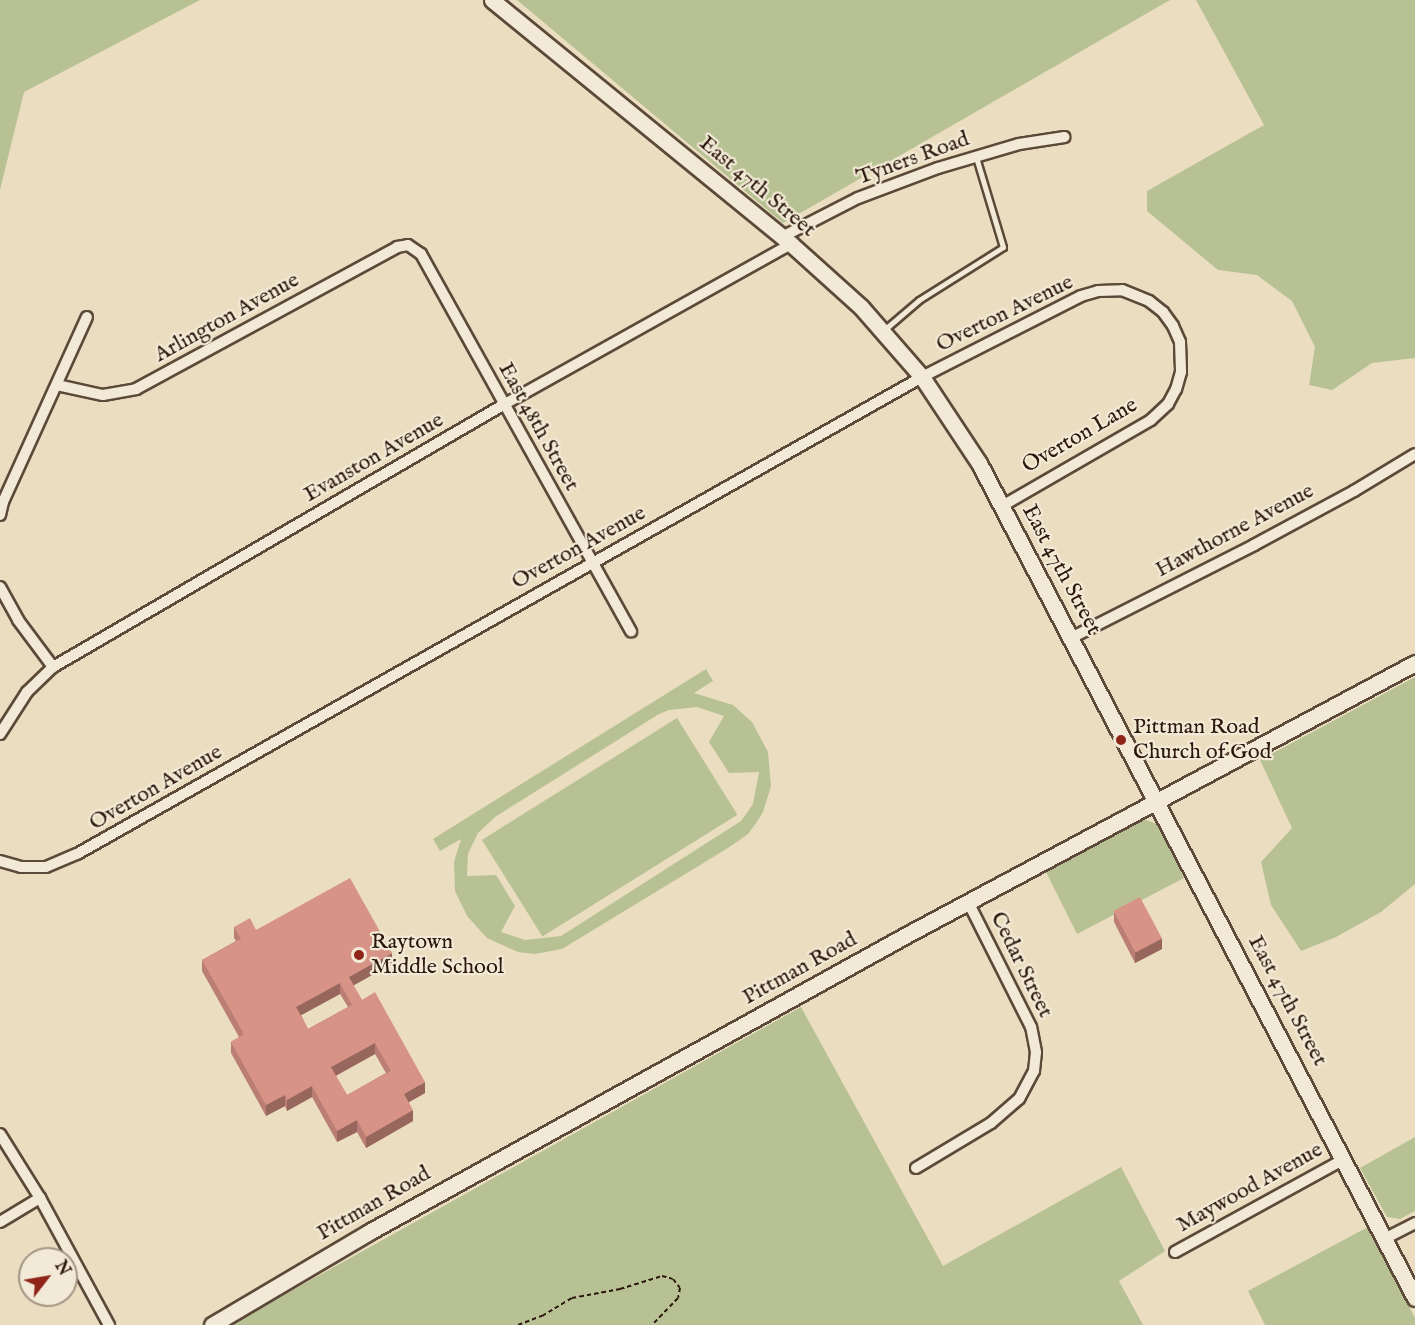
<!DOCTYPE html>
<style>
body{margin:0}
#map{position:relative;width:1415px;height:1325px;overflow:hidden;background:#ebdec0;font-family:"IM FELL English",serif}
div>[style]{position:absolute}
.green>*{inset:0;background:#b7c193;transform-origin:0 0}
.path>*{height:2px;margin-top:-1px;transform-origin:0;background:repeating-linear-gradient(90deg,#2c170c 0 4.5px,transparent 0 7.5px)}
.roads{filter:drop-shadow(2px 0 #5c4939) drop-shadow(-2px 0 #5c4939) drop-shadow(0 2px #5c4939) drop-shadow(0 -2px #5c4939)}
.lane>*{height:5px;margin:-2.5px;padding:0 2.5px;transform-origin:2.5px;border-radius:2.5px;background:#f2ead6}
.street>*{height:10px;margin:-5px;padding:0 5px;transform-origin:5px;border-radius:5px;background:#f2ead6}
.secondary>*{height:15px;margin:-7.5px;padding:0 7.5px;transform-origin:7.5px;border-radius:7.5px;background:#f2ead6}
.wall>*{inset:0;background:#ba7e74}
.shaded-wall>*{inset:0;background:#97675e}
.building>*{inset:0;background:#d89387;transform-origin:0 0}
.dots>*{width:16px;height:16px;translate:-50% -50%;box-sizing:border-box;border:3px solid #f2ead6;border-radius:50%}
span{translate:-50% -50%;white-space:nowrap;text-align:center;line-height:1.15;-webkit-text-stroke:4.5px #f2ead6;paint-order:stroke}
.street-label{font-size:22px;color:#2c170c}
.poi-label{font-size:22px;color:#2c170c}
.left{translate:0 -50%;text-align:left}
.north{position:absolute;left:18px;top:1247px;width:60px;height:60px;box-sizing:border-box;background:#f2ead6;border:2px solid #a39685;border-radius:50%;rotate:59deg;font-size:16px;font-weight:700;line-height:24px;text-align:center;color:#2c170c}
.north::after{content:'';display:block;margin:auto;width:21px;height:27px;background:#8f2418;clip-path:polygon(50% 0,100% 100%,50% 72%,0 100%)}
</style>
<div id="map">
<div class="green">
<i style="clip-path:polygon(0 0,200px 0,24px 92px,0 190px)"></i>
<i style="clip-path:polygon(517px 0,1170px 0,783px 223px)"></i>
<i style="clip-path:polygon(1196px 0,1415px 0,1415px 358px,1372px 363px,1332px 390px,1309px 385px,1315px 347px,1292px 301px,1257px 275px,1218px 270px,1147px 211px,1147px 191px,1264px 125px)"></i>
<i style="clip-path:polygon(evenodd,706px 669px,713px 681px,694px 693px,733px 705px,752px 722px,768px 752px,771px 786px,763px 812px,756px 823px,748px 834px,728px 848px,562px 949px,535px 954px,518px 952px,487px 938px,467px 916px,455px 891px,454px 862px,461px 839px,440px 851px,433px 839px,706px 669px,697px 707px,724px 716px,709px 742px,729px 773px,759px 772px,753px 804px,741px 821px,561px 936px,525px 940px,501px 932px,515px 906px,496px 875px,467px 876px,468px 854px,478px 833px,495px 817px,659px 714px,669px 710px,697px 707px)"></i>
<i style="clip-path:polygon(1415px 677px,1415px 884px,1381px 912px,1336px 937px,1301px 951px,1271px 905px,1261px 862px,1292px 828px,1260px 760px)"></i>
<i style="left:677px;top:718px;width:114px;height:230px;rotate:58deg"></i>
<i style="clip-path:polygon(1143px 819px,1157px 824px,1184px 878px,1077px 934px,1046px 872px)"></i>
<i style="clip-path:polygon(801px 1007px,943px 1266px,1121px 1167px,1165px 1251px,1119px 1281px,1143px 1325px,230px 1325px)"></i>
<i style="clip-path:polygon(1415px 1137px,1415px 1211px,1400px 1219px,1387px 1217px,1360px 1168px)"></i>
<i style="clip-path:polygon(1368px 1227px,1415px 1318px,1415px 1325px,1265px 1325px,1248px 1291px)"></i>
</div>
<div class="path">
<i style="left:518px;top:1325px;width:26px;rotate:-21deg"></i>
<i style="left:542px;top:1316px;width:35px;rotate:-31deg"></i>
<i style="left:572px;top:1298px;width:49px;rotate:-10.6deg"></i>
<i style="left:620px;top:1289px;width:44px;rotate:-17.2deg"></i>
<i style="left:662px;top:1276px;width:11px;rotate:15deg"></i>
<i style="left:673px;top:1279px;width:11px;rotate:52deg"></i>
<i style="left:680px;top:1288px;width:10px;rotate:101deg"></i>
<i style="left:678px;top:1298px;width:37px;rotate:134deg"></i>
</div>
<div class="roads">
<div class="lane">
<i style="left:884px;top:330px;width:46px;rotate:-40.6deg"></i>
<i style="left:919px;top:300px;width:99px;rotate:-32.2deg"></i>
<i style="left:1003px;top:247px;width:94px;rotate:-106.7deg"></i>
</div>
<div class="street">
<i style="left:782px;top:237px;width:85px;rotate:-27.2deg"></i>
<i style="left:858px;top:198px;width:85px;rotate:-20.6deg"></i>
<i style="left:938px;top:168px;width:84px;rotate:-16.5deg"></i>
<i style="left:1019px;top:144px;width:46px;rotate:-8.8deg"></i>
<i style="left:57px;top:385px;width:47px;rotate:12.3deg"></i>
<i style="left:103px;top:395px;width:34px;rotate:-10deg"></i>
<i style="left:136px;top:389px;width:297px;rotate:-28.5deg"></i>
<i style="left:397px;top:247px;width:11px;rotate:-10deg"></i>
<i style="left:408px;top:245px;width:16px;rotate:35deg"></i>
<i style="left:421px;top:254px;width:432px;rotate:60.9deg"></i>
<i style="left:0;top:515px;width:13px;rotate:-77deg"></i>
<i style="left:3px;top:502px;width:203px;rotate:-65.6deg"></i>
<i style="left:0;top:587px;width:38px;rotate:61deg"></i>
<i style="left:18px;top:620px;width:59px;rotate:53.3deg"></i>
<i style="left:1071px;top:638px;width:205px;rotate:-26.9deg"></i>
<i style="left:1254px;top:545px;width:114px;rotate:-28.4deg"></i>
<i style="left:1354px;top:491px;width:71px;rotate:-31.2deg"></i>
<i style="left:0;top:734px;width:50px;rotate:-57.3deg"></i>
<i style="left:27px;top:692px;width:36px;rotate:-44deg"></i>
<i style="left:53px;top:667px;width:521px;rotate:-30.21deg"></i>
<i style="left:503px;top:405px;width:330px;rotate:-29.2deg"></i>
<i style="left:0;top:861px;width:22px;rotate:16deg"></i>
<i style="left:21px;top:867px;width:25px"></i>
<i style="left:46px;top:867px;width:34px;rotate:-23deg"></i>
<i style="left:77px;top:854px;width:970px;rotate:-29.44deg"></i>
<i style="left:922px;top:377px;width:178px;rotate:-27deg"></i>
<i style="left:1081px;top:296px;width:18px;rotate:-16deg"></i>
<i style="left:1098px;top:291px;width:24px;rotate:-2deg"></i>
<i style="left:1122px;top:290px;width:29px;rotate:22deg"></i>
<i style="left:1149px;top:301px;width:18px;rotate:38deg"></i>
<i style="left:1163px;top:312px;width:17px;rotate:54deg"></i>
<i style="left:1173px;top:326px;width:17px;rotate:66deg"></i>
<i style="left:1180px;top:342px;width:30px;rotate:88deg"></i>
<i style="left:1181px;top:372px;width:18px;rotate:106deg"></i>
<i style="left:1176px;top:389px;width:17px;rotate:118deg"></i>
<i style="left:1168px;top:404px;width:23px;rotate:137deg"></i>
<i style="left:1151px;top:420px;width:172px;rotate:150deg"></i>
<i style="left:0;top:1134px;width:75px;rotate:58deg"></i>
<i style="left:40px;top:1198px;width:145px;rotate:61.5deg"></i>
<i style="left:916px;top:1168px;width:87px;rotate:-31deg"></i>
<i style="left:991px;top:1123px;width:37px;rotate:-41deg"></i>
<i style="left:1019px;top:1099px;width:32px;rotate:-62deg"></i>
<i style="left:1034px;top:1071px;width:19px;rotate:-84deg"></i>
<i style="left:1036px;top:1052px;width:25px;rotate:-101deg"></i>
<i style="left:1031px;top:1027px;width:140px;rotate:-116.7deg"></i>
<i style="left:0;top:1222px;width:47px;rotate:-31deg"></i>
<i style="left:1384px;top:1239px;width:35px;rotate:-27deg"></i>
<i style="left:1175px;top:1252px;width:193px;rotate:-28.8deg"></i>
</div>
<div class="secondary">
<i style="left:492px;top:0;width:386px;rotate:39.2deg"></i>
<i style="left:791px;top:244px;width:94px;rotate:42deg"></i>
<i style="left:861px;top:307px;width:93px;rotate:48.9deg"></i>
<i style="left:922px;top:377px;width:103px;rotate:56.5deg"></i>
<i style="left:979px;top:463px;width:942px;rotate:62.43deg"></i>
<i style="left:212px;top:1325px;width:182px;rotate:-30.6deg"></i>
<i style="left:369px;top:1232px;width:618px;rotate:-28.93deg"></i>
<i style="left:910px;top:933px;width:573px;rotate:-28.13deg"></i>
</div>
</div>
<div class="wall">
<i style="clip-path:polygon(1114px 911px,1162px 949px,1135px 963px,1114px 922px)"></i>
<i style="clip-path:polygon(evenodd,234px 927px,256px 930px,392px 964px,353px 985px,362px 1000px,425px 1093px,409px 1102px,413px 1121px,366px 1148px,357px 1132px,337px 1142px,312px 1097px,287px 1111px,285px 1106px,266px 1116px,231px 1053px,231px 1042px,239px 1037px,202px 971px,202px 960px,236px 941px,234px 938px,234px 927px,340px 994px,348px 1007px,308px 1029px,301px 1015px,340px 994px,234px 927px,375px 1054px,386px 1073px,347px 1095px,336px 1076px,375px 1054px)"></i>
</div>
<div class="shaded-wall">
<i style="clip-path:polygon(1162px 938px,1162px 949px,1135px 963px,1135px 952px)"></i>
<i style="clip-path:polygon(392px 953px,392px 964px,349px 988px,349px 977px)"></i>
<i style="clip-path:polygon(340px 983px,340px 994px,296px 1018px,296px 1007px)"></i>
<i style="clip-path:polygon(375px 1043px,375px 1054px,331px 1078px,331px 1067px)"></i>
<i style="clip-path:polygon(425px 1082px,425px 1093px,404px 1105px,404px 1094px)"></i>
<i style="clip-path:polygon(312px 1086px,312px 1097px,287px 1111px,287px 1100px)"></i>
<i style="clip-path:polygon(285px 1095px,285px 1106px,266px 1116px,266px 1105px)"></i>
<i style="clip-path:polygon(413px 1110px,413px 1121px,366px 1148px,366px 1137px)"></i>
<i style="clip-path:polygon(357px 1120px,357px 1132px,337px 1142px,337px 1131px)"></i>
</div>
<div class="building">
<i style="clip-path:polygon(evenodd,350px 878px,392px 953px,349px 977px,362px 1000px,375px 992px,425px 1082px,404px 1094px,413px 1110px,366px 1137px,357px 1120px,337px 1131px,312px 1086px,287px 1100px,285px 1095px,266px 1105px,231px 1042px,244px 1034px,202px 960px,241px 939px,234px 927px,250px 918px,256px 930px,350px 878px,340px 983px,352px 1005px,308px 1029px,296px 1007px,340px 983px,350px 878px,375px 1043px,391px 1071px,347px 1095px,331px 1067px,375px 1043px)"></i>
<i style="left:1140px;top:897px;width:47px;height:30px;rotate:62deg"></i>
</div>
<div class="dots">
<i style="left:1121px;top:740px;background:#8f2418"></i>
<i style="left:359px;top:955px;background:#8f2418"></i>
</div>
<div class="street-label">
<span style="left:913px;top:159px;rotate:-20deg">Tyners Road</span>
<span style="left:757px;top:187px;rotate:40deg">East 47th Street</span>
<span style="left:1005px;top:314px;rotate:-26deg">Overton Avenue</span>
<span style="left:227px;top:318px;rotate:-29deg">Arlington Avenue</span>
<span style="left:538px;top:427px;rotate:61deg">East 48th Street</span>
<span style="left:1080px;top:436px;rotate:-30deg">Overton Lane</span>
<span style="left:374px;top:458px;rotate:-30deg">Evanston Avenue</span>
<span style="left:1235px;top:531px;rotate:-28deg">Hawthorne Avenue</span>
<span style="left:579px;top:548px;rotate:-29deg">Overton Avenue</span>
<span style="left:1061px;top:570px;rotate:62deg">East 47th Street</span>
<span style="left:156px;top:788px;rotate:-30deg">Overton Avenue</span>
<span style="left:1021px;top:965px;rotate:64deg">Cedar Street</span>
<span style="left:800px;top:969px;rotate:-29deg">Pittman Road</span>
<span style="left:1287px;top:1001px;rotate:62deg">East 47th Street</span>
<span style="left:1250px;top:1188px;rotate:-29deg">Maywood Avenue</span>
<span style="left:374px;top:1204px;rotate:-30deg">Pittman Road</span>
</div>
<div class="poi-label">
<span class="left" style="left:1133px;top:740px">Pittman Road<br>Church of God</span>
<span class="left" style="left:371px;top:955px">Raytown<br>Middle School</span>
</div>
<div class="north">N</div>
</div>
